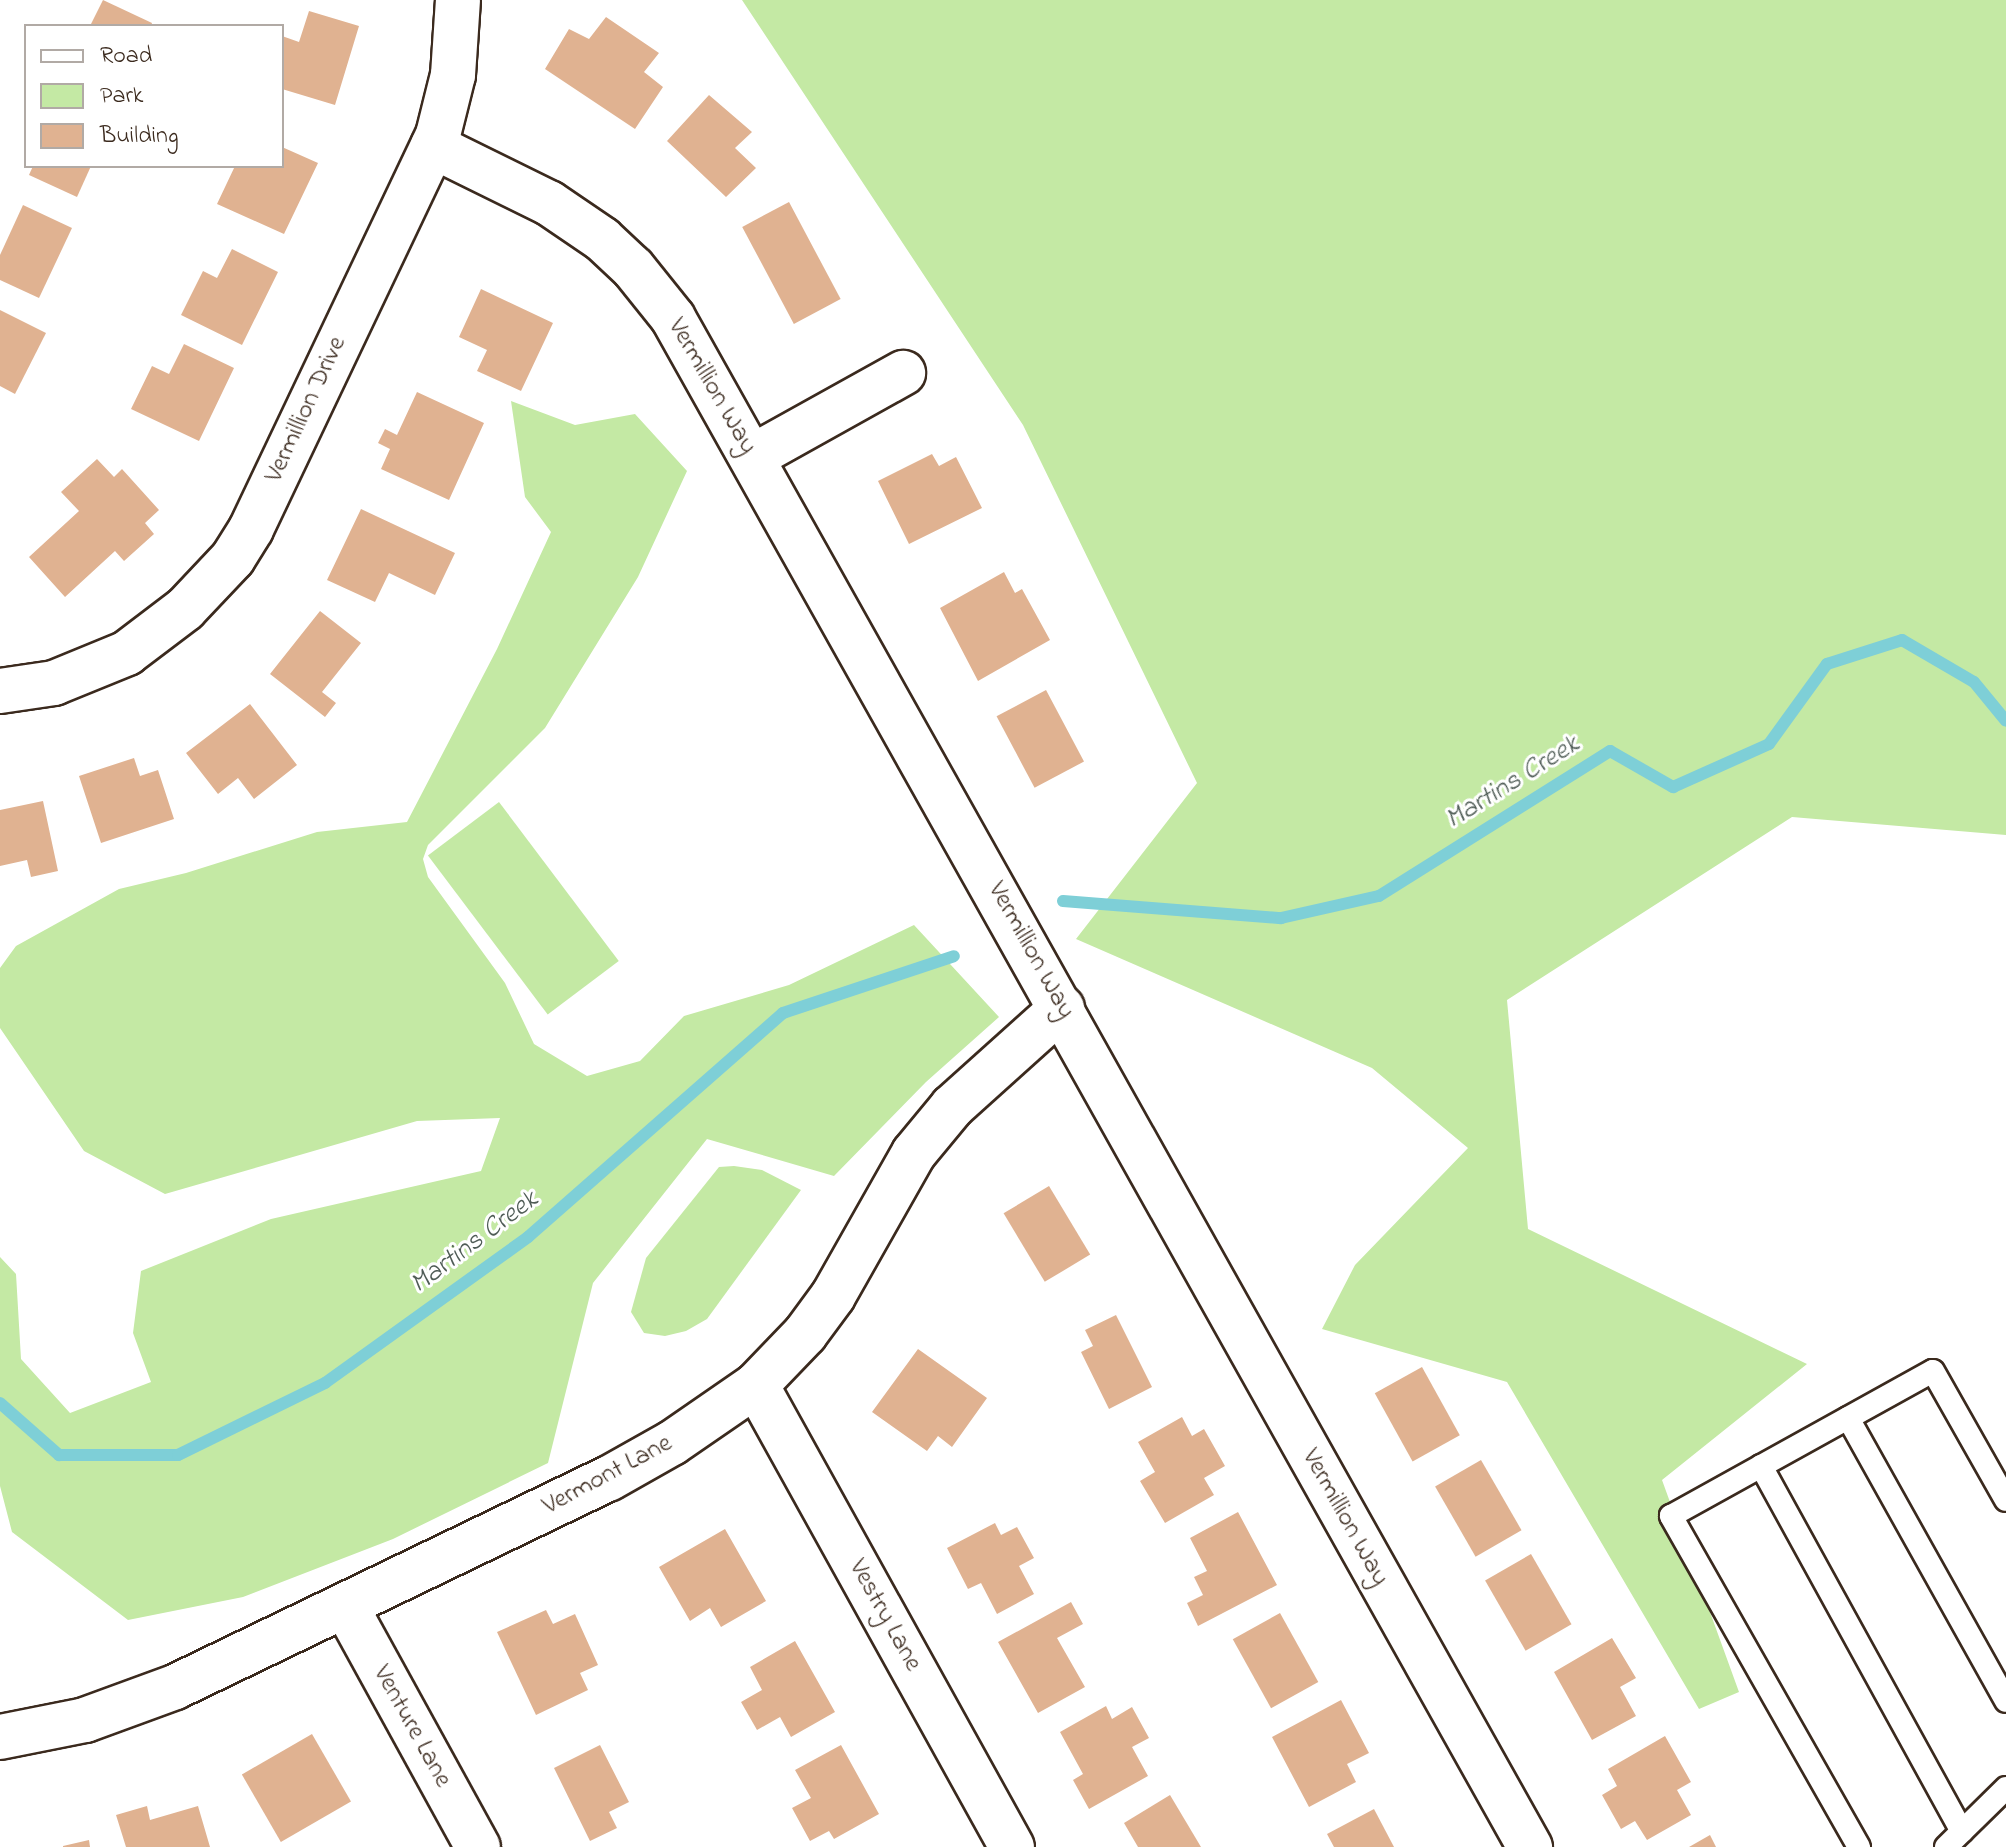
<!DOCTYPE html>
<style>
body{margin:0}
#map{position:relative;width:2006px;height:1847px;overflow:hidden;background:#fff;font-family:"Indie Flower",sans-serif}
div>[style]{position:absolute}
.green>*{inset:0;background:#c4e9a4;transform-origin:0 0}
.stream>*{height:12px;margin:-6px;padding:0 6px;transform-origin:6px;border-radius:6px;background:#7ecfd7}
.building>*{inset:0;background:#e0b291;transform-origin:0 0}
.roads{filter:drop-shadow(2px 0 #3b2a1e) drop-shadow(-2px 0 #3b2a1e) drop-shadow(0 2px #3b2a1e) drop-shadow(0 -2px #3b2a1e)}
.lane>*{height:22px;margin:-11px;padding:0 11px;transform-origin:11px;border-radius:11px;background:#fff}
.street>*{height:44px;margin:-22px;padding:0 22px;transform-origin:22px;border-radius:22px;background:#fff}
span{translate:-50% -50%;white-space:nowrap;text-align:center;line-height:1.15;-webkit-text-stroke:6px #fff;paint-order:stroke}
.street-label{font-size:26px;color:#3b2a1e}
.water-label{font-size:28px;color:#4f5c56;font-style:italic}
.legend{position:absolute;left:24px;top:24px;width:260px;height:144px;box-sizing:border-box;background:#fff;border:2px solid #b1aaa5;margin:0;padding:10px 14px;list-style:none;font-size:24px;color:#3b2a1e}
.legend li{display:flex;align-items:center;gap:16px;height:40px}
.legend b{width:40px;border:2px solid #b1aaa5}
</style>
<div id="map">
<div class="green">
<i style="clip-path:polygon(742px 0,2006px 0,2006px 835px,1792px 817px,1507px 1000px,1528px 1229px,1807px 1364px,1662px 1480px,1739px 1692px,1699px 1709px,1507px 1382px,1322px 1329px,1355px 1265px,1468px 1148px,1372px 1068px,1076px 939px,1197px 783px,1023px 425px)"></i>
<i style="clip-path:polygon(511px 401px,575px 425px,635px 414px,687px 471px,638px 577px,545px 728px,428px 845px,423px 859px,428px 877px,505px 983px,534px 1044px,587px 1076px,640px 1061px,684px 1016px,789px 985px,914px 925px,999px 1017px,926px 1082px,834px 1176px,707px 1139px,593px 1283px,548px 1463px,393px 1539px,243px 1597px,128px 1620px,12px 1532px,0 1486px,0 1257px,16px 1274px,21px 1359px,70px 1413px,151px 1382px,133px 1333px,141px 1271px,271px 1219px,481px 1171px,500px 1118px,417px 1121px,165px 1194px,84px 1151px,0 1028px,0 968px,16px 946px,119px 889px,186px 873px,317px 832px,407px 822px,497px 649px,551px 532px,525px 497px)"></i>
<i style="left:499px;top:802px;width:199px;height:89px;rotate:53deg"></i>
<i style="clip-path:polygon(734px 1166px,762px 1170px,801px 1190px,707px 1319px,686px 1331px,665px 1336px,644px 1333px,631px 1312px,646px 1258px,719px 1167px)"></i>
</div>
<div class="stream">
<i style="left:1063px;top:901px;width:219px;rotate:4.5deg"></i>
<i style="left:1281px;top:918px;width:100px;rotate:-12.7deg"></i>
<i style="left:1379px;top:896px;width:273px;rotate:-32.1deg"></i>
<i style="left:1610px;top:751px;width:73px;rotate:29.7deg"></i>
<i style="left:1673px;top:787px;width:105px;rotate:-24.1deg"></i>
<i style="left:1769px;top:744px;width:99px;rotate:-54.1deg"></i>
<i style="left:1827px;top:664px;width:79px;rotate:-17.7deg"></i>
<i style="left:1902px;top:640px;width:83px;rotate:30.3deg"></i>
<i style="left:1974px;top:682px;width:50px;rotate:50.6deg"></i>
<i style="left:0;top:1403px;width:79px;rotate:41.4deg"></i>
<i style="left:59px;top:1455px;width:119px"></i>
<i style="left:178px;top:1455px;width:164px;rotate:-26.1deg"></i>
<i style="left:325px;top:1383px;width:250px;rotate:-35.7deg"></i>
<i style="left:528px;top:1237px;width:339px;rotate:-41.3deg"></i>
<i style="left:783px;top:1013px;width:180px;rotate:-18.4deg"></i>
</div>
<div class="building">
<i style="clip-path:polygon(103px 0,152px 23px,151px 26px,90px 26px)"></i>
<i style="clip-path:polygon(309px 11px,359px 26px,335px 105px,282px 89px,282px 36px,299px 42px)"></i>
<i style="clip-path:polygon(606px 17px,659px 53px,644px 72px,663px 87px,635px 129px,545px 69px,569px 29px,589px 39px)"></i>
<i style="clip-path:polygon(709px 95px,752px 132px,735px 148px,756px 168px,726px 197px,667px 141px)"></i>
<i style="clip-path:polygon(282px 147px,318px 163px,284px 234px,217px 204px,235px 166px,282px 166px)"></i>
<i style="clip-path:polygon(33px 166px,91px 166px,77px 197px,29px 175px)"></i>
<i style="left:789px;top:202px;width:110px;height:53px;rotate:62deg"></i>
<i style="clip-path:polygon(23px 205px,72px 228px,39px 298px,0 280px,0 255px)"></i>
<i style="clip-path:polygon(232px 249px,278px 272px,242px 345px,181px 315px,203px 271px,217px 278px)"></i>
<i style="clip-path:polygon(481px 289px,553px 323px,521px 391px,477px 371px,487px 350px,459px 337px)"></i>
<i style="clip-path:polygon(0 310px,46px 333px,15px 394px,0 386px)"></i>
<i style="clip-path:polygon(184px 344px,234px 368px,199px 441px,131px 409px,152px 366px,169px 374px)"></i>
<i style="clip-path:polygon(417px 392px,484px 423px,449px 500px,381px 469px,390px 449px,378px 443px,385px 429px,397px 435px)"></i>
<i style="clip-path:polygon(932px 454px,939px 466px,956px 457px,982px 508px,909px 544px,878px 481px)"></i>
<i style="clip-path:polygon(97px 459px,114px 477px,122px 469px,159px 510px,145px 523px,154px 534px,124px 561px,115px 551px,65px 597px,29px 557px,79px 511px,61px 492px)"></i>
<i style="clip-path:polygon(361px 509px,455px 553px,435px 595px,389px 573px,375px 602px,327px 580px)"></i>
<i style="clip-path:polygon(1004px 572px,1015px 593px,1022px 589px,1050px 640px,978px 681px,940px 608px)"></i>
<i style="clip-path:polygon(320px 611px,361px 643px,322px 692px,336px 703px,325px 717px,270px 674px)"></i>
<i style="left:1046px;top:690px;width:81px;height:56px;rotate:62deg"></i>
<i style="clip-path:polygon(250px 704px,297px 765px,254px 799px,238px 778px,218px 794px,186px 753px)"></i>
<i style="clip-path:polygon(134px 758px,140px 776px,158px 770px,174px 819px,101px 843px,79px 776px)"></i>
<i style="clip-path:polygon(43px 801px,58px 871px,31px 877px,27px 860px,0 866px,0 810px)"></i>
<i style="left:1049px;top:1186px;width:80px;height:53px;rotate:59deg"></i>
<i style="clip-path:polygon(1116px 1315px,1152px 1387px,1109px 1409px,1081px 1352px,1093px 1346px,1085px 1330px)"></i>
<i style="clip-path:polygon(918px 1349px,987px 1398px,952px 1447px,938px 1436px,927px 1451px,872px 1412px)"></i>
<i style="left:1422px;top:1367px;width:78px;height:54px;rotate:61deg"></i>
<i style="clip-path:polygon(1182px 1417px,1192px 1436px,1204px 1429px,1225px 1466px,1204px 1478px,1214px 1495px,1165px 1523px,1140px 1481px,1155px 1472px,1138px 1442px)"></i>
<i style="left:1481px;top:1460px;width:81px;height:53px;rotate:60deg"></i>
<i style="clip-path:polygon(1238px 1512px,1277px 1585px,1198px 1626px,1187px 1603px,1203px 1595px,1194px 1577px,1207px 1571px,1190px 1538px)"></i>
<i style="clip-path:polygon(995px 1523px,1001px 1535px,1017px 1527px,1034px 1558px,1019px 1566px,1034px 1594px,997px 1614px,981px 1583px,968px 1589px,947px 1548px)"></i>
<i style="clip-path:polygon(725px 1529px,766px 1601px,721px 1627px,710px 1608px,690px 1621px,659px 1567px)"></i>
<i style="left:1531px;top:1554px;width:81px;height:53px;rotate:60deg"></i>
<i style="clip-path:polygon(1071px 1602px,1083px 1624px,1057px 1638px,1085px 1687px,1038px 1713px,998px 1642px)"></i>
<i style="clip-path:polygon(546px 1610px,553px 1624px,575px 1614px,598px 1665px,580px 1673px,588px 1690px,536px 1715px,497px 1632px)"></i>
<i style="left:1280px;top:1613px;width:79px;height:54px;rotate:61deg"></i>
<i style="clip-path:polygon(1612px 1638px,1636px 1678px,1620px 1687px,1636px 1716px,1592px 1740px,1554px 1672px)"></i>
<i style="clip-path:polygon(795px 1641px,835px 1712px,791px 1737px,780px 1717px,757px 1730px,741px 1702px,762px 1690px,750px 1667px)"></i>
<i style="clip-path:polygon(1341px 1700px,1369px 1753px,1347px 1764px,1356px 1782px,1309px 1807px,1272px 1737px)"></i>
<i style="clip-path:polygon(1106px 1706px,1112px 1719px,1132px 1707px,1149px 1738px,1132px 1747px,1148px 1776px,1089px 1809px,1073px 1780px,1083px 1774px,1060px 1732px)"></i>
<i style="left:312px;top:1734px;width:78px;height:81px;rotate:60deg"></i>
<i style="clip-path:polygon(1665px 1736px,1691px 1782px,1677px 1790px,1691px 1815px,1647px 1840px,1635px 1821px,1621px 1829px,1602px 1795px,1617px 1786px,1608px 1769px)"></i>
<i style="clip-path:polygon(600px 1745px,629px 1802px,609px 1812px,617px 1828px,590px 1841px,554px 1768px)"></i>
<i style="clip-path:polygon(841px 1745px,879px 1814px,834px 1839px,829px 1831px,810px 1841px,792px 1808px,811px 1798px,795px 1770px)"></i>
<i style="clip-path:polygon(1170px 1795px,1201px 1847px,1138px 1847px,1124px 1823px)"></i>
<i style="clip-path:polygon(147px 1806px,150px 1820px,198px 1806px,210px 1847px,126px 1847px,116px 1815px)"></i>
<i style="clip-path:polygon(1374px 1809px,1394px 1847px,1334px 1847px,1327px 1834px)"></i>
<i style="clip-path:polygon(1710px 1835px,1716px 1847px,1689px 1847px)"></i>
<i style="clip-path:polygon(89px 1840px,90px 1847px,63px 1847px,63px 1846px)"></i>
</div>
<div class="roads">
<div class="lane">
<i style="left:1848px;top:1418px;width:324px;rotate:60.8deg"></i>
<i style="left:1761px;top:1466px;width:417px;rotate:61.2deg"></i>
<i style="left:1859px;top:1847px;width:381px;rotate:-119.6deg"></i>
<i style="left:1671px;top:1516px;width:299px;rotate:-29deg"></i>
<i style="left:1933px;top:1371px;width:148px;rotate:60.5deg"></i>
<i style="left:1946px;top:1847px;width:84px;rotate:-44.5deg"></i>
</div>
<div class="street">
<i style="left:433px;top:146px;width:129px;rotate:26.2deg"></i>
<i style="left:549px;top:203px;width:64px;rotate:34.2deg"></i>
<i style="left:602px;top:239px;width:42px;rotate:43.1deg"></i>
<i style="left:633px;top:268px;width:64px;rotate:51.3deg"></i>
<i style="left:673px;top:318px;width:1753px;rotate:60.73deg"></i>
<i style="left:752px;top:457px;width:173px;rotate:-29.1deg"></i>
<i style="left:0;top:691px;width:55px;rotate:-8.4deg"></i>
<i style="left:54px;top:683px;width:79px;rotate:-22.3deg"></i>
<i style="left:127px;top:653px;width:73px;rotate:-37.2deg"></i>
<i style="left:185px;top:609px;width:70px;rotate:-46.7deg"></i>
<i style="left:233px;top:558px;width:34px;rotate:-58deg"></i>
<i style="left:251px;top:529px;width:436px;rotate:-64.6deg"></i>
<i style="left:438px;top:135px;width:62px;rotate:-76deg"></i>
<i style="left:453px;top:75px;width:75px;rotate:-86.2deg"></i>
<i style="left:756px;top:1385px;width:528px;rotate:61.01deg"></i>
<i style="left:346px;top:1607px;width:274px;rotate:61.2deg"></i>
<i style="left:0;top:1737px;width:87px;rotate:-11.3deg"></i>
<i style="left:85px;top:1720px;width:96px;rotate:-20.1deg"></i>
<i style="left:175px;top:1687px;width:480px;rotate:-25.7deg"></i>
<i style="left:608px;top:1479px;width:73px;rotate:-29.4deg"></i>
<i style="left:672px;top:1443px;width:102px;rotate:-34.6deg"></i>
<i style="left:756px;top:1385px;width:71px;rotate:-46.1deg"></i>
<i style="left:805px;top:1334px;width:47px;rotate:-53.6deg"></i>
<i style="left:833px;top:1296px;width:164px;rotate:-60.5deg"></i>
<i style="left:914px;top:1153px;width:60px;rotate:-50.4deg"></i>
<i style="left:952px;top:1107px;width:148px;rotate:-42deg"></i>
</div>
</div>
<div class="street-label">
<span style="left:711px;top:387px;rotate:60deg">Vermillion Way</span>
<span style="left:307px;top:410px;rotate:-65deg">Vermillion Drive</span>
<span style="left:1030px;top:951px;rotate:61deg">Vermillion Way</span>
<span style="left:608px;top:1476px;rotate:-28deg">Vermont Lane</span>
<span style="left:1344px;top:1518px;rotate:61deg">Vermillion Way</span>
<span style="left:884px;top:1616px;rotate:61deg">Vestry Lane</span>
<span style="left:411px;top:1727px;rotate:61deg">Venture Lane</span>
</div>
<div class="water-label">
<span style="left:1513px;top:783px;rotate:-32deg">Martins Creek</span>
<span style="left:475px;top:1243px;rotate:-37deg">Martins Creek</span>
</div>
<ul class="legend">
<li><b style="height:10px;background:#fff"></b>Road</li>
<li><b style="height:22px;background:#c4e9a4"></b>Park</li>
<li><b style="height:22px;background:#e0b291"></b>Building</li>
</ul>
</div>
